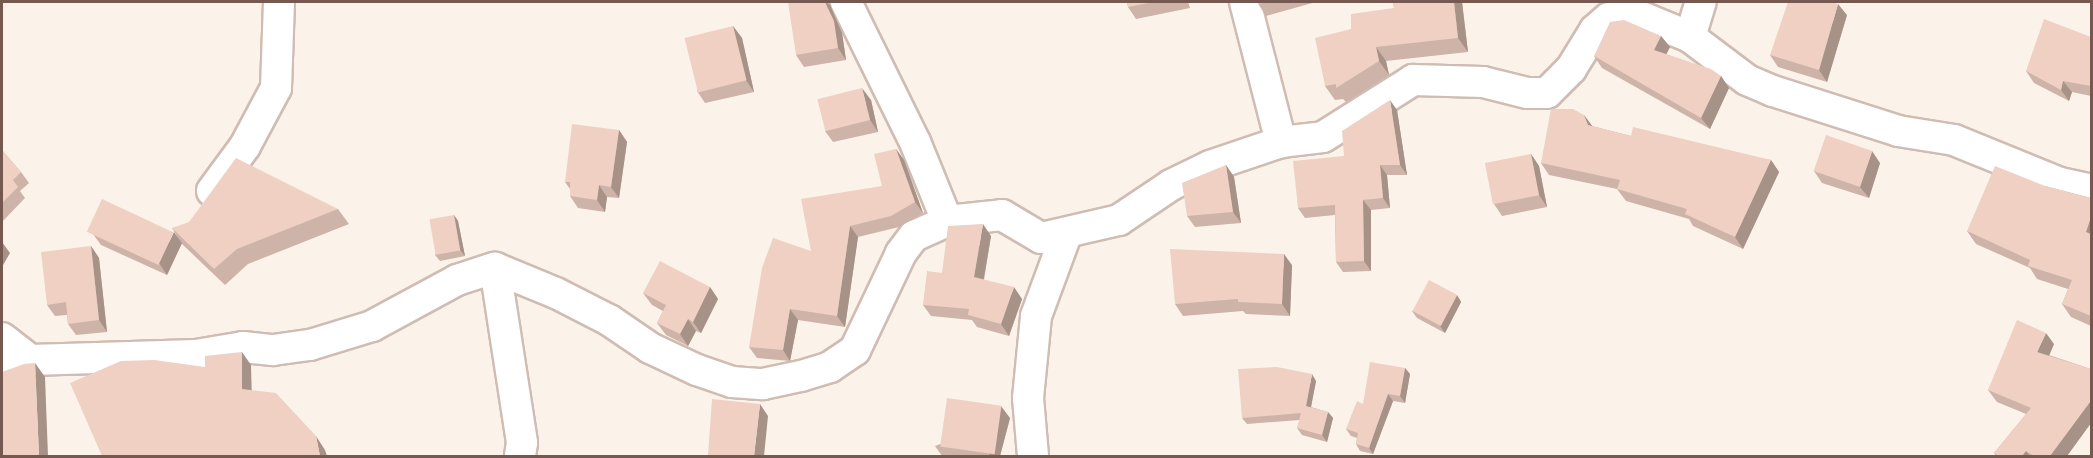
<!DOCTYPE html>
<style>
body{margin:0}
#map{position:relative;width:2093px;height:458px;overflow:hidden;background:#fbf3ea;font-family:"DM Sans",sans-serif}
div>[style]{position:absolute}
.roads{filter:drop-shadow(2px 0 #cfbcb3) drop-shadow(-2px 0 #cfbcb3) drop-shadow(0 2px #cfbcb3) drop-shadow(0 -2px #cfbcb3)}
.minor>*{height:30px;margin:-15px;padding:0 15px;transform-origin:15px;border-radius:15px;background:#fff}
.wall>*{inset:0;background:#ceb3a8}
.shaded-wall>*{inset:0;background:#a79288}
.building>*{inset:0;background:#efd0c3;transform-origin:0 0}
span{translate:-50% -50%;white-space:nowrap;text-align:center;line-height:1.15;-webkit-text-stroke:6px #fef7f0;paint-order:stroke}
.frame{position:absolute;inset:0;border:3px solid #75584f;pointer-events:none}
</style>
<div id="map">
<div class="roads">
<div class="minor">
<i style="left:846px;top:2px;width:156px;rotate:63.8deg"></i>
<i style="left:915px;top:142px;width:85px;rotate:67.9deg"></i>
<i style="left:1245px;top:2px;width:145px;rotate:75.6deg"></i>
<i style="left:1690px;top:37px;width:37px;rotate:-73deg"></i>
<i style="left:212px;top:191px;width:56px;rotate:-53.7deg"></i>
<i style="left:245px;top:146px;width:66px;rotate:-61.9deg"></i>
<i style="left:276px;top:88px;width:86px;rotate:-88deg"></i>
<i style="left:495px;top:268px;width:177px;rotate:81.2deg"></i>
<i style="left:522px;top:443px;width:13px;rotate:99deg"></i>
<i style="left:2px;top:338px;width:36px;rotate:38deg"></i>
<i style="left:2px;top:371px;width:30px;rotate:-21deg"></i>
<i style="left:30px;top:360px;width:166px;rotate:-1.7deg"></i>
<i style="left:196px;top:355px;width:48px;rotate:-9.7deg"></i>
<i style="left:243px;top:347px;width:30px;rotate:6deg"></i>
<i style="left:273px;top:350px;width:37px;rotate:-8deg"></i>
<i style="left:310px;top:345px;width:65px;rotate:-17deg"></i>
<i style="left:372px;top:326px;width:97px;rotate:-28.4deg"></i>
<i style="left:457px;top:280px;width:40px;rotate:-18deg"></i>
<i style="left:495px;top:268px;width:66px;rotate:22.3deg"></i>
<i style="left:556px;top:293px;width:59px;rotate:27deg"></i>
<i style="left:609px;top:320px;width:50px;rotate:34.3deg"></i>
<i style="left:650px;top:348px;width:52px;rotate:25.1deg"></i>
<i style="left:697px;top:370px;width:37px;rotate:19deg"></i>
<i style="left:732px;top:382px;width:31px;rotate:4deg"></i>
<i style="left:763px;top:384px;width:39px;rotate:-12deg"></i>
<i style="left:801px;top:376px;width:30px;rotate:-17deg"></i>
<i style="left:830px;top:367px;width:30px;rotate:-34deg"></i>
<i style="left:855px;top:350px;width:107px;rotate:-64.6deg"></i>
<i style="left:901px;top:253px;width:21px;rotate:-53deg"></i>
<i style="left:914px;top:236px;width:36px;rotate:-24deg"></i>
<i style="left:947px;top:221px;width:55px;rotate:-6.2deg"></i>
<i style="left:1002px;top:215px;width:45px;rotate:30.5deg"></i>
<i style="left:1041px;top:238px;width:80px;rotate:-13deg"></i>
<i style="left:1119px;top:220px;width:63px;rotate:-33.9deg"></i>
<i style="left:1171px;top:185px;width:43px;rotate:-26deg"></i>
<i style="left:1210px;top:166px;width:75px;rotate:-18.7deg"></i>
<i style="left:1281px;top:142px;width:42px;rotate:-6.8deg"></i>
<i style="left:1323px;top:137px;width:107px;rotate:-32.3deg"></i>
<i style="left:1413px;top:80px;width:70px;rotate:1.6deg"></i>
<i style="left:1483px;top:82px;width:45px;rotate:14deg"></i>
<i style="left:1527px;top:93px;width:20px"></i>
<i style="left:1547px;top:93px;width:34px;rotate:-45deg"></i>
<i style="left:1571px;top:69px;width:46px;rotate:-58.4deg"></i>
<i style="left:1595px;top:30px;width:18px;rotate:-41deg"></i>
<i style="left:1609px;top:18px;width:25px;rotate:-9deg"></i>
<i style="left:1634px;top:14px;width:61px;rotate:22.3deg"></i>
<i style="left:1690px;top:37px;width:71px;rotate:37deg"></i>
<i style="left:1747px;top:80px;width:28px;rotate:23deg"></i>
<i style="left:1773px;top:91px;width:131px;rotate:17.7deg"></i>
<i style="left:1898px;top:131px;width:57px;rotate:9.1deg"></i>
<i style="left:1954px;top:140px;width:114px;rotate:22.1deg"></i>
<i style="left:2060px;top:183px;width:33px;rotate:12deg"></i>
<i style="left:1033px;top:456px;width:58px;rotate:-94.9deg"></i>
<i style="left:1028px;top:398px;width:82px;rotate:-84.4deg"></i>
<i style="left:1036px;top:316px;width:86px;rotate:-69.7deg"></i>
</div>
</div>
<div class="wall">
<i style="clip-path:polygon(1127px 2px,1188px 2px,1190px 8px,1136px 19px,1128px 7px)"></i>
<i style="clip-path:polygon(1257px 2px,1316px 2px,1266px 16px)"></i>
<i style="clip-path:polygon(1393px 2px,1462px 2px,1468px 52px,1386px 61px,1389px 75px,1346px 102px,1343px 99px,1335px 100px,1325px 86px,1351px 29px,1394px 8px)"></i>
<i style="clip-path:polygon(830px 5px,842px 33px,846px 60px,804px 67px,796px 55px)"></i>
<i style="clip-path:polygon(1847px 15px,1827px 82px,1778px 67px,1770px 55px)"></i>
<i style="clip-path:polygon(733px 26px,742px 38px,754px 92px,705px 103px,697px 91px)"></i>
<i style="clip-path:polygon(1661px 36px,1670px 47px,1666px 54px,1721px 76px,1729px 88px,1710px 129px,1602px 68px,1594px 56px)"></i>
<i style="clip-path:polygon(2091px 37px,2091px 96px,2072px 92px,2069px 101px,2034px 83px,2026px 71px)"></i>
<i style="clip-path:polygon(871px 100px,878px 132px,833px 142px,825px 131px)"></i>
<i style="clip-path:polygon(1397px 110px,1407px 175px,1387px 175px,1390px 208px,1371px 210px,1371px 271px,1343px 272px,1336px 262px,1335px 215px,1305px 218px,1298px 208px,1344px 156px)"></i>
<i style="clip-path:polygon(1584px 115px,1592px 126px,1631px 136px,1771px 160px,1779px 172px,1743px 249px,1693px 226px,1689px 219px,1626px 201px,1617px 189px,1549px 175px,1541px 163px)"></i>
<i style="clip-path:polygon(619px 130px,627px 142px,619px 198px,607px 197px,605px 212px,578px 208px,570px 196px,570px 189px,565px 182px)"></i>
<i style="clip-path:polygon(896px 149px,904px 160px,923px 213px,899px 227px,858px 237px,845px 327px,798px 320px,790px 361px,757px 358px,749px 347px,811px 251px,882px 186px)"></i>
<i style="clip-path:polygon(2px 150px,21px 172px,29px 183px,20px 191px,25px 198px,2px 222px)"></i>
<i style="clip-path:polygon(1531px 154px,1539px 166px,1547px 207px,1502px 216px,1494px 204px)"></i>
<i style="clip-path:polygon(1880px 163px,1869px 198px,1822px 183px,1814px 171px)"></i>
<i style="clip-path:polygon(1226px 165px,1234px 177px,1241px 223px,1195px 227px,1187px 216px)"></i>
<i style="clip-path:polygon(2045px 186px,2091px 198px,2091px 326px,2071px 317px,2062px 304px,2068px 289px,2037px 279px,2030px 268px,1976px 244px,1967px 231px)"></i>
<i style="clip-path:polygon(338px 209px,349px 224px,248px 264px,225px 285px,182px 244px,172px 228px)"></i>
<i style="clip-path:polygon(454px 215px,458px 221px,465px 256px,440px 261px,435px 255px)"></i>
<i style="clip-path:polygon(93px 234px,182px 243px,167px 275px,101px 245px)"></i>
<i style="clip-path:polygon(991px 236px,984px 280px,1022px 299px,1009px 336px,977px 327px,972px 320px,931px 316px,923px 305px,942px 273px)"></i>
<i style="clip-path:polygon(91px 246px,99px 258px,107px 332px,76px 335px,68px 324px,67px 315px,55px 316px,47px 305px)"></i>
<i style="clip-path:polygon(1292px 265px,1290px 316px,1246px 314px,1243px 311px,1183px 316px,1175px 304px)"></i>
<i style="clip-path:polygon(710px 287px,718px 299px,701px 333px,696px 331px,688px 346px,666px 335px,657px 323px,663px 311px,652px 305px,643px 293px)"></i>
<i style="clip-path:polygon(1457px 295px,1461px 302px,1445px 333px,1417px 318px,1412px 311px)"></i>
<i style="clip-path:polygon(2054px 344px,2049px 355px,2091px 369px,2091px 423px,2067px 456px,1996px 456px,1994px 453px,2026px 414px,1997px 402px,1988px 390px)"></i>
<i style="clip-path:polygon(1405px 368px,1410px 374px,1405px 403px,1393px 401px,1373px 454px,1360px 451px,1356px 444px,1357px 438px,1351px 436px,1346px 429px,1363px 404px)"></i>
<i style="clip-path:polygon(1316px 381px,1311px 407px,1328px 412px,1333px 418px,1327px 442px,1302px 435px,1297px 428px,1300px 420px,1247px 424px,1242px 418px)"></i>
<i style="clip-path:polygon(1010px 418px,1000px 456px,942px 456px,935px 446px)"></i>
</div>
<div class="shaded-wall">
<i style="clip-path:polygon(825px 2px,827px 2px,830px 5px,842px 33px,846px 60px,838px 48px)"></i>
<i style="clip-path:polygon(1454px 2px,1462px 2px,1468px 52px,1458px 38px)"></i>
<i style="clip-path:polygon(1838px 4px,1847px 15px,1827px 82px,1819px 70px)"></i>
<i style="clip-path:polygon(733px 26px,742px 38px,754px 92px,746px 80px)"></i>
<i style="clip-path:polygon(1661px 36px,1670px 47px,1663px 61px,1654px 50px)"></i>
<i style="clip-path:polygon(1376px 47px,1386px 61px,1389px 75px,1379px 61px)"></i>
<i style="clip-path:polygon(1721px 76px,1729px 88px,1710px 129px,1701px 118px)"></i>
<i style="clip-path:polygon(2063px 81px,2072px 92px,2069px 101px,2061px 90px)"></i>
<i style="clip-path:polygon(862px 88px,871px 100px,878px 132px,870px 120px)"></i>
<i style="clip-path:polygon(1390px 100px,1397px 110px,1407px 175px,1400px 165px)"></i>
<i style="clip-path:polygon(1584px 115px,1593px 127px,1588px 125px)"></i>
<i style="clip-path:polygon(619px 130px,627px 142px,619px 198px,611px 187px)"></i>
<i style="clip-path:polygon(896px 149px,904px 160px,923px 213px,915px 202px)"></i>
<i style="clip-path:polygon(1872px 151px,1880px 163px,1869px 198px,1860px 187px)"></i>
<i style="clip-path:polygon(1531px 154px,1539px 166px,1547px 207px,1539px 195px)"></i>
<i style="clip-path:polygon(1771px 160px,1779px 172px,1743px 249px,1735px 237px)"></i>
<i style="clip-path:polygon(1226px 165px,1234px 177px,1241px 223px,1233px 212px)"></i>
<i style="clip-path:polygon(1380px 165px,1387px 175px,1390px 208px,1383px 198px)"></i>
<i style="clip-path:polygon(599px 185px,607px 197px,605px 212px,597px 200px)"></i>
<i style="clip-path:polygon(1363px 200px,1371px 210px,1371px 271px,1364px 261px)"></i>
<i style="clip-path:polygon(454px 215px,458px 221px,465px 256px,460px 250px)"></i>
<i style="clip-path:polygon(2091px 217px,2091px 239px,2086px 232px)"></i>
<i style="clip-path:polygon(983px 224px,991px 236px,982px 289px,974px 277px)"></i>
<i style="clip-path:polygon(850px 226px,858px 237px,845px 327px,837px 316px)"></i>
<i style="clip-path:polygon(174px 232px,182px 243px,167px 275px,159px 263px)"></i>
<i style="clip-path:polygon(2px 242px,10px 253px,2px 267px)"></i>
<i style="clip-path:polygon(91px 246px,99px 258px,107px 332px,99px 320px)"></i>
<i style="clip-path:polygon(1284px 254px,1292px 265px,1290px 316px,1282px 304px)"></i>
<i style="clip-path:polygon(710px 287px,718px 299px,701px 333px,693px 322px)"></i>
<i style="clip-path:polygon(1014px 287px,1022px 299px,1009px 336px,1001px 324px)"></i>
<i style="clip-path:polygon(1457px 295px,1461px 302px,1445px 333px,1440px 326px)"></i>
<i style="clip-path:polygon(790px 309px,798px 320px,790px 361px,783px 350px)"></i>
<i style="clip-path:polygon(688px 319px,696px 331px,688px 346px,680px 334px)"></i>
<i style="clip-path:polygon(2046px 333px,2054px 344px,2046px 363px,2037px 352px)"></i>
<i style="clip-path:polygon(242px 352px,251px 365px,252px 403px,242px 389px)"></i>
<i style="clip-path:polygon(35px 363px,45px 377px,48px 456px,39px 456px)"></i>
<i style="clip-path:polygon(1405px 368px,1410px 374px,1405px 403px,1400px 396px)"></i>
<i style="clip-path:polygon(1312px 374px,1316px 381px,1310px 412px,1306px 406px)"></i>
<i style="clip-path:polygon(1388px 394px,1393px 401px,1373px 454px,1369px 448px)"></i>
<i style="clip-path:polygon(2090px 402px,2091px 404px,2091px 423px,2067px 456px,2050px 456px)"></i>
<i style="clip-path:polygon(760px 404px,768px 416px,764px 456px,754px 456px)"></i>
<i style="clip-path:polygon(1001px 406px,1010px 418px,1000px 456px,989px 456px)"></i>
<i style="clip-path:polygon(1328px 412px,1333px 418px,1327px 442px,1322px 435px)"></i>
<i style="clip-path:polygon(316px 436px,325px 450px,327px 456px,320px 456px)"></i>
<i style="clip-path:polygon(2026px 451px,2030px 456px,2022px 456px)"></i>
</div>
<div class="building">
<i style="clip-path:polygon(788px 2px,825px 2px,834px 21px,838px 48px,796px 55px)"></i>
<i style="clip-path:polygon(1127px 2px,1154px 2px,1128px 7px)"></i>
<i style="clip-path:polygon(1257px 2px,1267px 2px,1258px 4px)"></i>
<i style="clip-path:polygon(1393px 2px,1454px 2px,1458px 38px,1376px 47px,1379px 61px,1336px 88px,1336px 84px,1325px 86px,1315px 38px,1351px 29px,1351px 14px,1394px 8px)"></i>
<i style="clip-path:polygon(1788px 2px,1805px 3px,1805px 2px,1832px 2px,1838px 4px,1819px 70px,1770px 55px)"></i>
<i style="clip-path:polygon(2044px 19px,2091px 37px,2091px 86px,2063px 81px,2061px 90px,2026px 71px)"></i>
<i style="clip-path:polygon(1624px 20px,1661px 36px,1654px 50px,1711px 69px,1721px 76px,1701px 118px,1594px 56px,1610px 22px)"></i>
<i style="left:733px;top:26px;width:56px;height:50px;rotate:76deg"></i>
<i style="left:862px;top:88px;width:33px;height:46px;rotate:76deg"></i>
<i style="clip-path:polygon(1390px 100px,1400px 165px,1380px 165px,1383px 198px,1363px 200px,1364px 261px,1336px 262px,1335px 205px,1298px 208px,1293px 161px,1344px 156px,1342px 131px)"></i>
<i style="clip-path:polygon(1551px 109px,1573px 109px,1584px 115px,1588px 125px,1631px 136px,1633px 127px,1771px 160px,1735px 237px,1685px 214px,1687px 209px,1617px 189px,1620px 180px,1541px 163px)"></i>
<i style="clip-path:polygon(572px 124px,619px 130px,611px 187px,599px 185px,597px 200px,570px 196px,570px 182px,565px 182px)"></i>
<i style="left:1826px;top:135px;width:49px;height:38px;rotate:19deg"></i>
<i style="clip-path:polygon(896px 149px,915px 202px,891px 216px,850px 226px,837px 316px,790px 309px,783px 350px,749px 347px,762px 268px,773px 238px,811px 251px,801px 199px,882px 186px,874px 154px)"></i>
<i style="clip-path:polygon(2px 150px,21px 172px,13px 180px,18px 187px,2px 203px)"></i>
<i style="left:1531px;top:154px;width:42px;height:47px;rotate:79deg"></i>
<i style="clip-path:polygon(236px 158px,338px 209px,237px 249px,214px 269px,172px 228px,189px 222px)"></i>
<i style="clip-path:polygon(1226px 165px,1233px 212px,1187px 216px,1182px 183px)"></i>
<i style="clip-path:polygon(1995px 166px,2045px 186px,2091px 198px,2091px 217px,2086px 232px,2091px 234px,2091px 316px,2062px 304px,2072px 280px,2028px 266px,2030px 260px,1967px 231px)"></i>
<i style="left:102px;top:199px;width:79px;height:36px;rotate:25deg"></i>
<i style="left:454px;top:215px;width:36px;height:25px;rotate:80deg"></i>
<i style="clip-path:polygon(983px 224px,974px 277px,1014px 287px,1001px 324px,968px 315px,969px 309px,923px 305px,927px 271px,942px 273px,948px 226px)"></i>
<i style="clip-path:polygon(91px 246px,99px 320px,68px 324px,66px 302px,47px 305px,41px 252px)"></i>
<i style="clip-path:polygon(1170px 249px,1284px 254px,1282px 304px,1238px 302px,1238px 299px,1175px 304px)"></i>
<i style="clip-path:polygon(660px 261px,710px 287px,693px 322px,688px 319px,680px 334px,657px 323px,666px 305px,643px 293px)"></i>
<i style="left:1429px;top:280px;width:32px;height:35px;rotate:28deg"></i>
<i style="clip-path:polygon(2017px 320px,2046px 333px,2037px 352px,2091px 369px,2091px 402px,2090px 402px,2050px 456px,2034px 456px,2026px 451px,2022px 456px,1999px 456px,1994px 453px,2031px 408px,1988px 390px)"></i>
<i style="clip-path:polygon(242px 352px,242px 389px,276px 393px,316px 436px,320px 456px,102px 456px,70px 383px,121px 361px,154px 360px,205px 367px,205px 356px)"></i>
<i style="clip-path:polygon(1370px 362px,1405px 368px,1400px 396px,1388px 394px,1369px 448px,1356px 444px,1358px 433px,1346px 429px,1357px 401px,1363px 404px)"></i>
<i style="clip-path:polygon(35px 363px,39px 456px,2px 456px,2px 372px,24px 364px)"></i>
<i style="clip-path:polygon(1277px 367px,1312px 374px,1306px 406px,1328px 412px,1322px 435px,1297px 428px,1301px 413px,1242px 418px,1238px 369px)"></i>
<i style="left:947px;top:398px;width:55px;height:49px;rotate:8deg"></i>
<i style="clip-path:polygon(712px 399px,760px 404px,754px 456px,714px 456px,708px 455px)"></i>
</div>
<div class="frame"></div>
</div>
